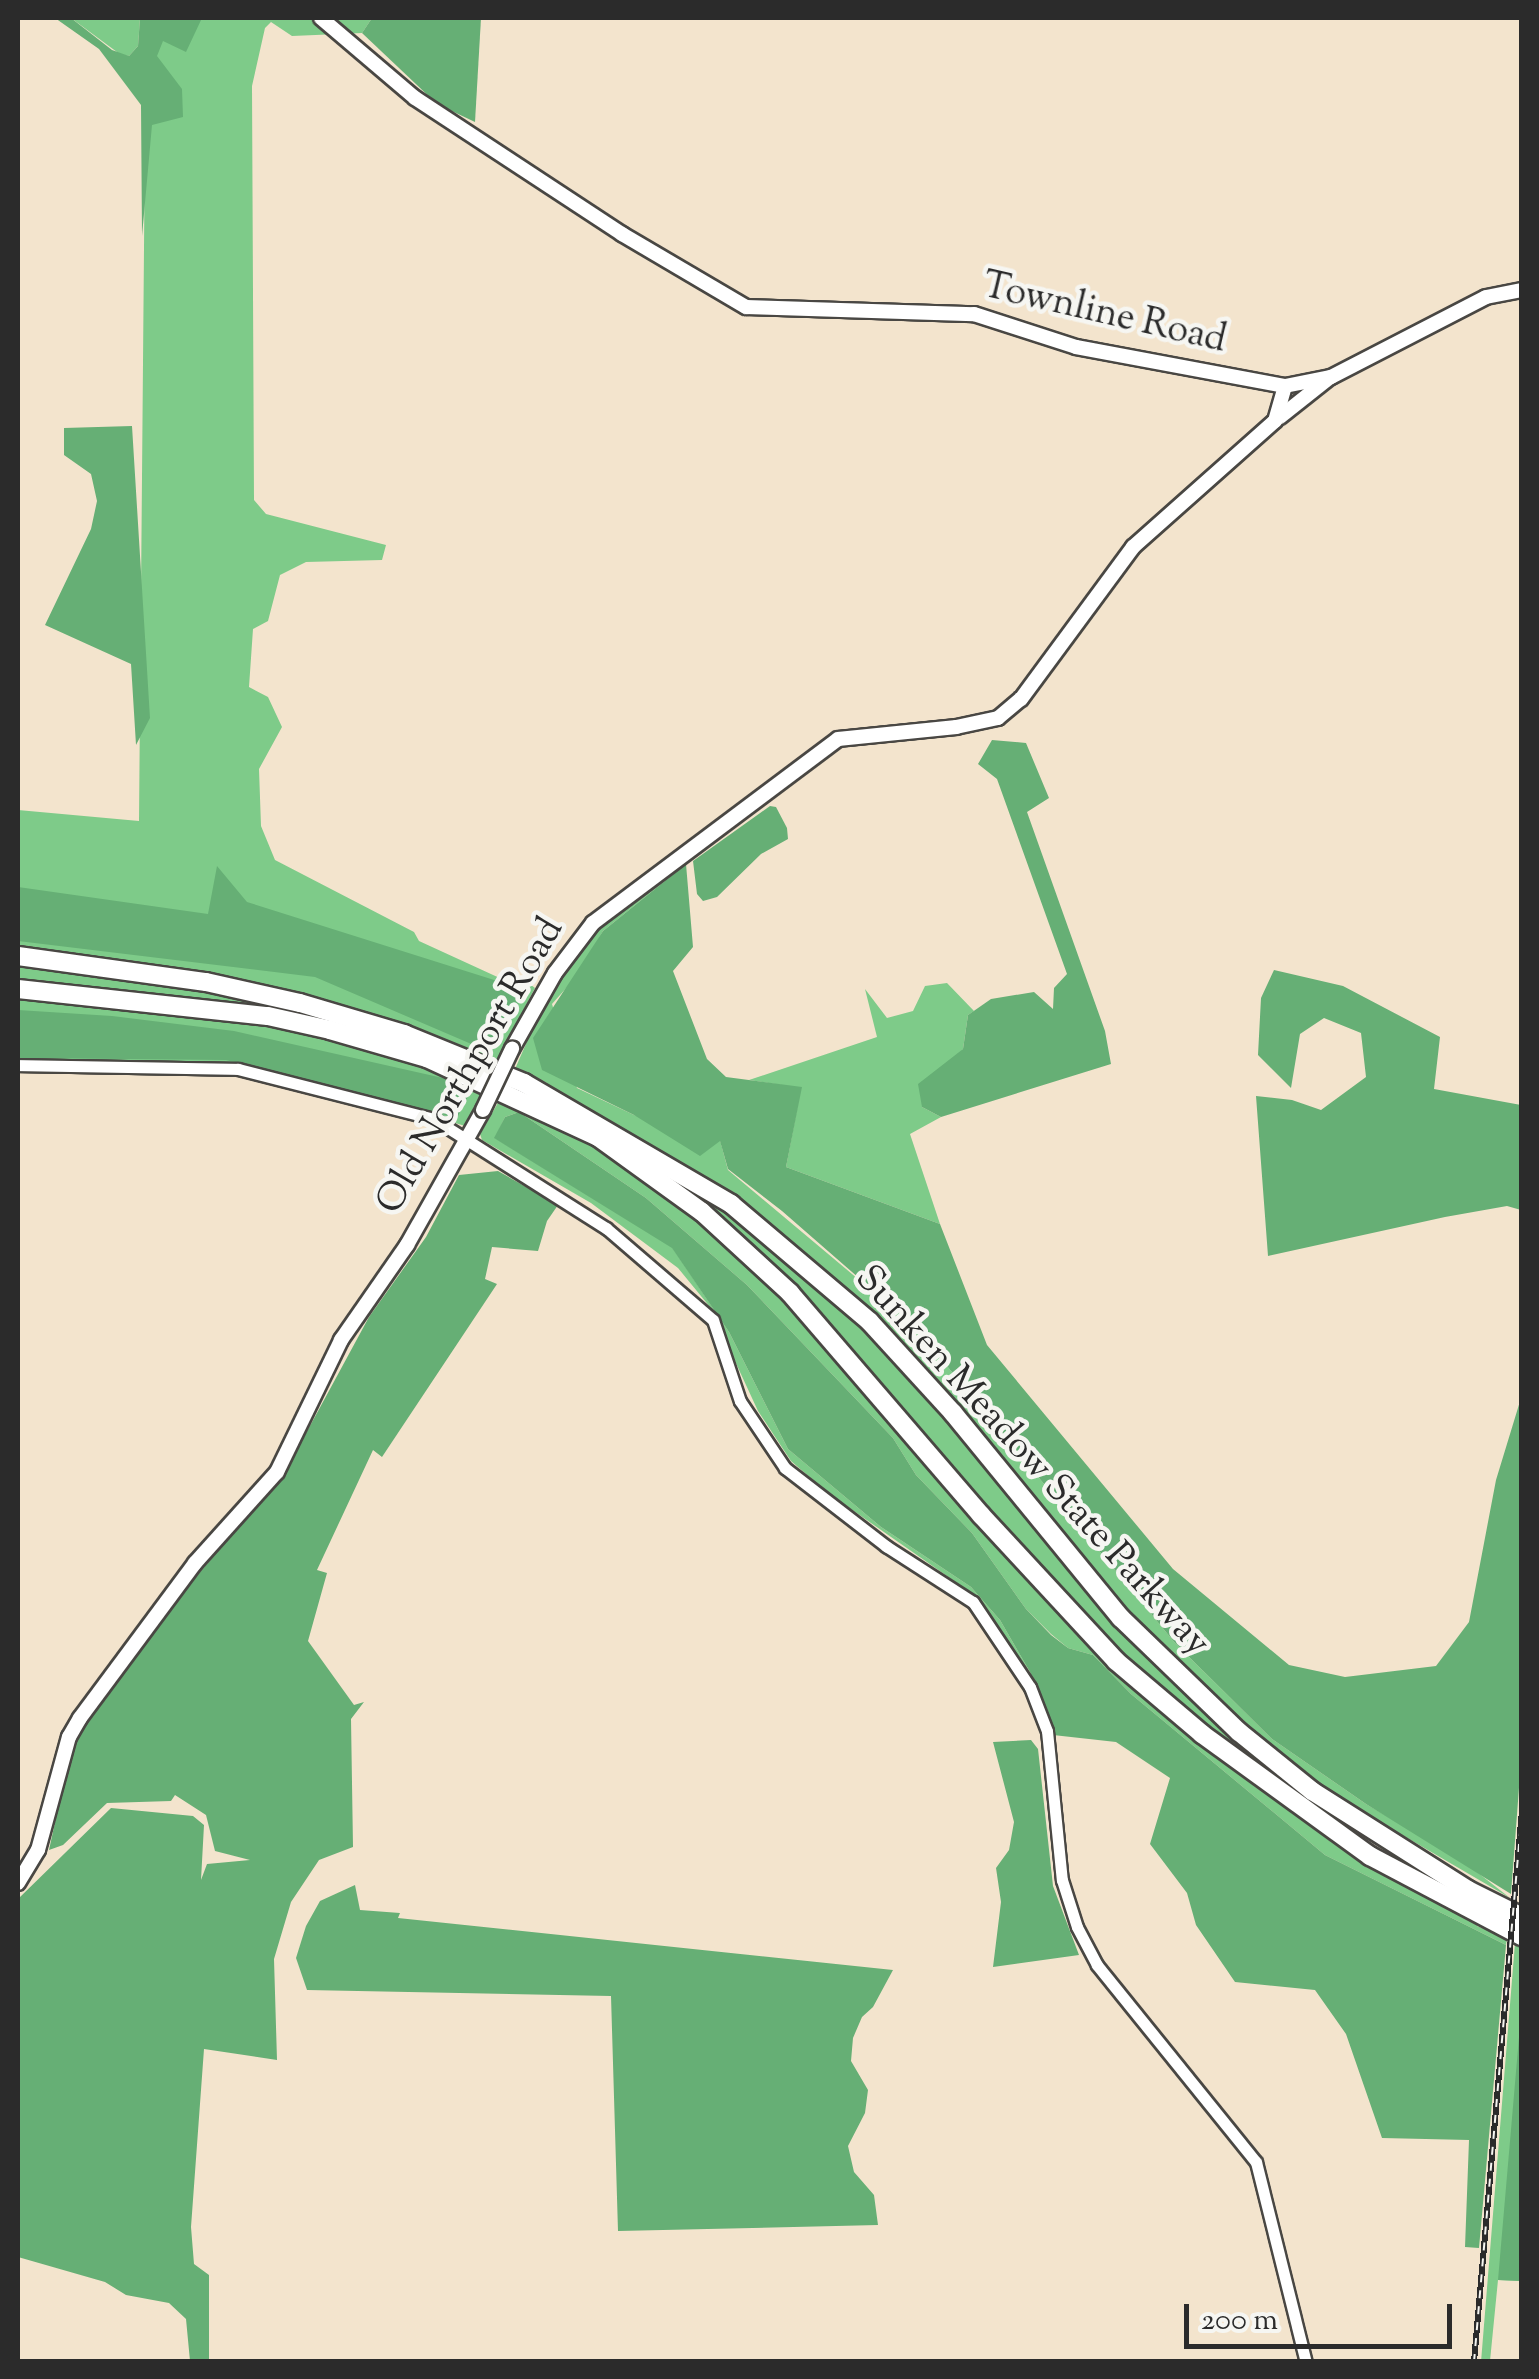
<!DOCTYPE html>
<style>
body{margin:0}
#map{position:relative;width:1539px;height:2379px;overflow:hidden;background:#f3e4cd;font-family:"Sorts Mill Goudy",serif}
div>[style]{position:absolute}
.green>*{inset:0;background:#7ecb89}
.forest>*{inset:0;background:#66af75}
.roads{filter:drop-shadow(2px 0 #494743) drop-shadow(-2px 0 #494743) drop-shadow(0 2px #494743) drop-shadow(0 -2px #494743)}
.tertiary>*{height:11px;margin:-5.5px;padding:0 5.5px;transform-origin:5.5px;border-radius:5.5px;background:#fff}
.secondary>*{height:14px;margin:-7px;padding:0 7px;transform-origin:7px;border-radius:7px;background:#fff}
.motorway>*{height:18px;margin:-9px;padding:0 9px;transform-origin:9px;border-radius:9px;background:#fff}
.rail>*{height:6px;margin-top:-3px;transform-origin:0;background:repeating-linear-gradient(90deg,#f6f6f2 0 8px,#2b2b2b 0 16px);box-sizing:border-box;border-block:2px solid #2b2b2b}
.bridges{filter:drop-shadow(2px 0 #494743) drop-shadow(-2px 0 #494743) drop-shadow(0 2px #494743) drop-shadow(0 -2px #494743)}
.secondary-bridge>*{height:14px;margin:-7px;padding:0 7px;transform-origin:7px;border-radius:7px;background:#fff}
span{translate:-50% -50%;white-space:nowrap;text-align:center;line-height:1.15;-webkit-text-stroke:9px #f6f6f2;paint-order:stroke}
.street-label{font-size:38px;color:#2b2b2b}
.frame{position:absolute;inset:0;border:20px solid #2b2b2b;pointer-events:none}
.scale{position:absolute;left:1184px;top:2304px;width:268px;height:45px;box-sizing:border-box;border:5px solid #2b2b2b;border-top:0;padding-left:12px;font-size:30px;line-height:35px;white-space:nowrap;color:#2b2b2b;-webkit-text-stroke:8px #f6f6f2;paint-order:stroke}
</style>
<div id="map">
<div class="green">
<i style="clip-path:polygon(71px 18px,140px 18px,138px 46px,129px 56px,121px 55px)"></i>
<i style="clip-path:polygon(146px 18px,372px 18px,362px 33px,292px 36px,271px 22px,265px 28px,252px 86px,254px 500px,266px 514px,386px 545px,382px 560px,306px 562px,280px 575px,268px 621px,253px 629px,249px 687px,268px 697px,282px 727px,259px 769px,261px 826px,275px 860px,414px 932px,419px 941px,526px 990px,531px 985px,535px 988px,495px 1064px,268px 988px,138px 963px,18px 949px,18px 810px,139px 821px)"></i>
<i style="clip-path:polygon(685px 860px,686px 864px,603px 931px,576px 977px,552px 1004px,577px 1088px,634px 1115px,720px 1140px,728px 1170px,914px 1326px,1175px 1643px,1272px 1739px,1366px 1804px,1463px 1861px,1510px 1898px,1320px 1787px,1253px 1738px,1177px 1667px,1103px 1587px,892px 1336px,802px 1252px,705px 1180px,547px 1087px,547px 1083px,515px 1069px,546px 998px,614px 911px)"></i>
<i style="clip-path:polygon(18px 960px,97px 970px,307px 1010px,306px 1017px,188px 997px,18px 982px)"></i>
<i style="clip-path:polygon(947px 983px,974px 1011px,968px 1015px,963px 1049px,922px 1107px,941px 1117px,910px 1134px,940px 1224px,786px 1167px,801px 1088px,749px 1080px,877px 1037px,865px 989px,887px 1018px,913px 1011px,925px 986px)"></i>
<i style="clip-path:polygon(18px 994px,262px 1020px,382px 1049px,485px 1086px,465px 1126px,375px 1098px,224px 1063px,18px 1061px)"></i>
<i style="clip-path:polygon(503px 1094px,628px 1164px,697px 1214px,776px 1285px,1193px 1732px,1477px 1921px,1477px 1926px,1507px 1937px,1506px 1945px,1325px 1855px,1131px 1694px,1093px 1655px,1068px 1648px,1051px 1634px,1026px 1609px,972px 1533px,916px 1475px,893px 1438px,747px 1285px,646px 1198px,519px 1112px,505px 1117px,495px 1138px,672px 1247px,729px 1332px,788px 1449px,881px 1527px,971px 1587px,1000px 1620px,1030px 1672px,967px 1590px,828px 1493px,791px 1461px,758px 1411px,710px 1307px,678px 1268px,591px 1203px,482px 1140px,480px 1134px)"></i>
<i style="clip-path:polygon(677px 1174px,824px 1287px,926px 1392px,1054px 1546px,1317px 1800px,1313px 1807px,1151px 1683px,1033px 1566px,772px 1264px,674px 1181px)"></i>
<i style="clip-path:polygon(1515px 1943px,1522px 1946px,1521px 2281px,1498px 2280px,1490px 2361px,1481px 2362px)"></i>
</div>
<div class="forest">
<i style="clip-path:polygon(55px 18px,71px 18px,112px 50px,129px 56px,138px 46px,140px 18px,202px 18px,186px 52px,163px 41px,157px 56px,182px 89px,183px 117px,152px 125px,142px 236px,141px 105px,99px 49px)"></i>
<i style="clip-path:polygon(372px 18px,481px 18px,475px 122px,437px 104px,362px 33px)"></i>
<i style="clip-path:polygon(132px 426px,150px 718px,136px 745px,131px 664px,45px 625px,91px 529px,97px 501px,91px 474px,64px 455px,64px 428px)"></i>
<i style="clip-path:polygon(992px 740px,1026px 743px,1049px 798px,1027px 812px,1105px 1031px,1111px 1064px,941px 1117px,922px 1107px,918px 1084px,963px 1049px,968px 1015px,991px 999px,1034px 992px,1053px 1009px,1054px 988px,1067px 974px,997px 779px,978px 764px)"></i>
<i style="clip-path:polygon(770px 806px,776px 807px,787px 828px,788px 839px,761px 854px,717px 897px,703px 901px,697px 894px,693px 861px)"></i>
<i style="clip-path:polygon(686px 864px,693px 947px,673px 971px,707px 1059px,726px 1077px,802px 1087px,786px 1167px,940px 1224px,987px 1345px,1173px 1569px,1289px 1665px,1345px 1677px,1436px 1666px,1469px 1622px,1496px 1480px,1521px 1398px,1522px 1748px,1511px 1894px,1366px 1804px,1272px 1739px,1175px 1643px,914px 1326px,782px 1211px,728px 1169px,720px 1141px,700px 1156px,634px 1115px,542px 1070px,533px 1038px,603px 931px)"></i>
<i style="clip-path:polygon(217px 866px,247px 902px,526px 990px,490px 1052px,315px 977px,18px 941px,18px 887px,208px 914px)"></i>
<i style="clip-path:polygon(1274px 970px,1343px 986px,1440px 1037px,1434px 1089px,1521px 1105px,1521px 1210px,1507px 1206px,1445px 1217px,1268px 1256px,1256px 1096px,1292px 1100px,1321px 1110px,1366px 1077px,1361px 1033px,1324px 1018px,1300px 1034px,1291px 1088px,1258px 1055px,1261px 998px)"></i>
<i style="clip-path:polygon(18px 1010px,112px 1016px,234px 1031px,474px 1085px,457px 1118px,226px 1060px,18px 1058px)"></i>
<i style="clip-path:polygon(519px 1112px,646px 1198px,747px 1285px,893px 1438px,916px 1475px,972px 1533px,1026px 1609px,1051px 1635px,1068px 1648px,1093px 1655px,1131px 1694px,1325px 1855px,1506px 1945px,1479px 2248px,1465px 2247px,1469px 2140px,1382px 2138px,1346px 2034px,1315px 1990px,1235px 1982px,1196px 1925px,1187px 1893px,1150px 1844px,1170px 1778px,1116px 1742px,1053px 1735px,1030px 1672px,1000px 1620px,971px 1587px,881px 1527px,788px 1449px,729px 1332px,672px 1248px,494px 1138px,505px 1117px)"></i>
<i style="clip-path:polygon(498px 1171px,558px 1205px,547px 1221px,538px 1251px,492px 1247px,485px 1279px,497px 1284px,382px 1457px,373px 1450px,317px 1570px,327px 1573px,308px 1641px,354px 1705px,364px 1702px,351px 1719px,353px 1847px,319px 1860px,291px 1902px,274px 1959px,277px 2060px,204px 2049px,191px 2227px,194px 2264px,209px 2275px,209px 2361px,190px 2361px,186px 2319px,169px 2303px,126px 2295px,105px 2282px,18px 2257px,18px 1899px,111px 1808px,193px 1816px,204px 1825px,201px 1880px,207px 1864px,250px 1860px,215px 1851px,206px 1815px,175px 1795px,171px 1801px,107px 1803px,63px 1845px,49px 1850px,72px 1744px,173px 1604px,285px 1472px,369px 1317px,426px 1237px,459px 1175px)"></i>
<i style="clip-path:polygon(1031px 1740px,1038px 1749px,1053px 1886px,1079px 1955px,993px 1967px,1001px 1902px,996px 1868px,1009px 1850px,1014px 1822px,993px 1742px)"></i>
<i style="clip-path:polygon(355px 1885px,360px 1910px,400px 1913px,398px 1918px,893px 1970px,873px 2007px,862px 2017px,853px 2038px,851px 2061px,868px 2090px,865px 2113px,848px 2146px,854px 2172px,874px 2195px,878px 2225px,618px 2231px,611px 1996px,307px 1990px,296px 1958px,306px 1926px,320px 1901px)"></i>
<i style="clip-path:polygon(1521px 2014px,1522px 2281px,1521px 2281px,1498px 2280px)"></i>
</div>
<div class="roads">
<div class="tertiary">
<i style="left:18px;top:1065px;width:220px;rotate:1deg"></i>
<i style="left:238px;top:1069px;width:202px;rotate:14.3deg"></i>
<i style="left:434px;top:1119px;width:204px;rotate:32.4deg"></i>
<i style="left:606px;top:1228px;width:141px;rotate:40.7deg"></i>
<i style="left:713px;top:1320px;width:85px;rotate:71.6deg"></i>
<i style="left:740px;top:1401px;width:81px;rotate:56.1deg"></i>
<i style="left:785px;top:1468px;width:128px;rotate:37.7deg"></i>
<i style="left:886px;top:1546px;width:103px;rotate:32.8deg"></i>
<i style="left:973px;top:1602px;width:102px;rotate:56.2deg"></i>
<i style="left:1030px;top:1687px;width:47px;rotate:68.9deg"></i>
<i style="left:1047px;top:1731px;width:150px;rotate:84.3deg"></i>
<i style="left:1062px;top:1880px;width:49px;rotate:72.3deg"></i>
<i style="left:1077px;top:1927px;width:43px;rotate:62.2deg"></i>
<i style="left:1097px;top:1965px;width:253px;rotate:51.1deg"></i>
<i style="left:1256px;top:2162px;width:206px;rotate:76deg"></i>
</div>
<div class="secondary">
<i style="left:321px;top:18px;width:123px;rotate:40.4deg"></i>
<i style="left:415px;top:98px;width:248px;rotate:33.3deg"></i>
<i style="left:622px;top:234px;width:144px;rotate:30.5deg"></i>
<i style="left:746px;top:307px;width:228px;rotate:1.8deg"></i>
<i style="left:974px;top:314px;width:107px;rotate:17.9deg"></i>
<i style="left:1076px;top:347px;width:213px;rotate:10.6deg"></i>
<i style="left:1285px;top:386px;width:47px;rotate:-11.1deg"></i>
<i style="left:1331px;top:377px;width:174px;rotate:-27.3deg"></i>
<i style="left:1486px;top:297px;width:37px;rotate:-11deg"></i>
<i style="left:1280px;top:417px;width:63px;rotate:-38.5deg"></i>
<i style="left:512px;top:1049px;width:87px;rotate:-60.5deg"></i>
<i style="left:555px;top:973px;width:63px;rotate:-52.8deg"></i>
<i style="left:593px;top:923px;width:306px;rotate:-36.9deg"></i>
<i style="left:838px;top:739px;width:119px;rotate:-5.8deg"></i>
<i style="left:956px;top:727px;width:43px;rotate:-12.1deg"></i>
<i style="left:998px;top:718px;width:30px;rotate:-40deg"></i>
<i style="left:1021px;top:699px;width:189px;rotate:-53.6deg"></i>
<i style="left:1133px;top:547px;width:190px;rotate:-41.6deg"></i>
<i style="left:1275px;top:421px;width:36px;rotate:-74deg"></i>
<i style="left:18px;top:1883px;width:39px;rotate:-59deg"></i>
<i style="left:38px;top:1850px;width:117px;rotate:-74.7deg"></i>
<i style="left:69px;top:1737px;width:22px;rotate:-60deg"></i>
<i style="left:80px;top:1718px;width:193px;rotate:-53.4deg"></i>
<i style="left:195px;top:1563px;width:122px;rotate:-48deg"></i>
<i style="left:277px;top:1472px;width:147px;rotate:-64.1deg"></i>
<i style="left:341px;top:1340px;width:116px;rotate:-55.2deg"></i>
<i style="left:407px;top:1245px;width:155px;rotate:-60.6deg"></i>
</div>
<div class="motorway">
<i style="left:18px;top:956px;width:190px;rotate:7.9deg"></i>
<i style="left:206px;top:982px;width:96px;rotate:12.6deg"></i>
<i style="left:300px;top:1003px;width:109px;rotate:16.6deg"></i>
<i style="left:404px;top:1034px;width:130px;rotate:22.2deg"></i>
<i style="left:524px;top:1083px;width:240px;rotate:30.3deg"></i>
<i style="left:731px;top:1204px;width:182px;rotate:40.3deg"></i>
<i style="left:870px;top:1322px;width:123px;rotate:47.6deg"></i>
<i style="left:953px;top:1413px;width:265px;rotate:50.7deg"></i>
<i style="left:1121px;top:1618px;width:164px;rotate:44deg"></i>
<i style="left:1239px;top:1732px;width:94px;rotate:38.9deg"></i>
<i style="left:1312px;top:1791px;width:185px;rotate:32.4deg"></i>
<i style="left:1468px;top:1890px;width:60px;rotate:26.6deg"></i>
<i style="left:18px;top:989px;width:251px;rotate:6.2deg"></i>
<i style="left:268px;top:1016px;width:64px;rotate:12.7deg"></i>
<i style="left:330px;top:1030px;width:101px;rotate:16.1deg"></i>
<i style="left:427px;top:1058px;width:188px;rotate:24.8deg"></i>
<i style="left:598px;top:1137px;width:128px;rotate:35.8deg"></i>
<i style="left:702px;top:1212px;width:120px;rotate:42.6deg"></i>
<i style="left:790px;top:1293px;width:293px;rotate:49.3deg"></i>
<i style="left:981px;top:1515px;width:199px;rotate:47.2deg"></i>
<i style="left:1116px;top:1661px;width:113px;rotate:40.3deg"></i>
<i style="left:1202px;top:1734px;width:208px;rotate:36deg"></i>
<i style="left:1370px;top:1856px;width:172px;rotate:27.8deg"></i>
</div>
</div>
<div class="rail">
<i style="left:1474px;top:2362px;width:554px;rotate:-85.03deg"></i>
</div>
<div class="bridges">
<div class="secondary-bridge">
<i style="left:483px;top:1110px;width:68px;rotate:-64.6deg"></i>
</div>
</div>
<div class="street-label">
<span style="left:1104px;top:315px;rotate:13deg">Townline Road</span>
<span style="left:472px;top:1067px;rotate:-60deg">Old Northport Road</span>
<span style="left:1031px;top:1462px;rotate:48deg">Sunken Meadow State Parkway</span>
</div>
<div class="frame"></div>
<div class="scale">200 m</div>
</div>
